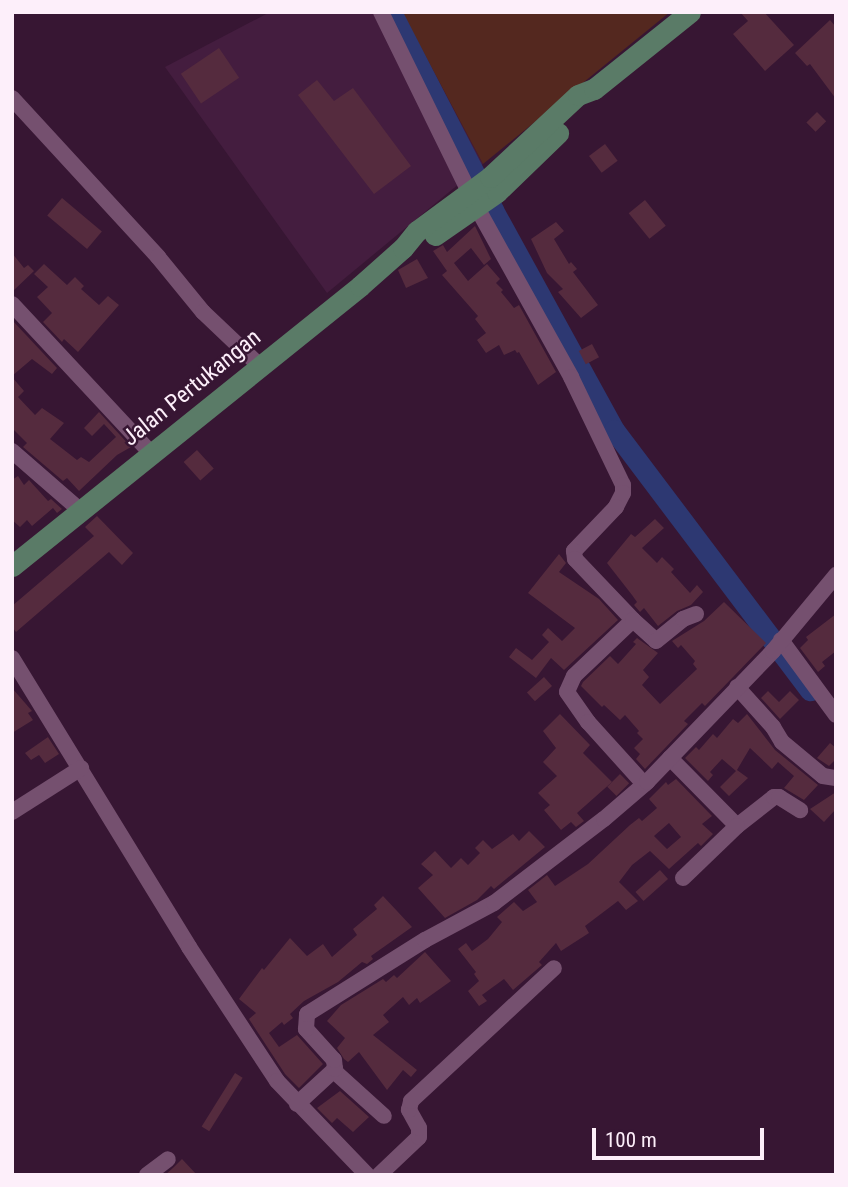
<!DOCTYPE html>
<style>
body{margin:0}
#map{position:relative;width:848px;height:1187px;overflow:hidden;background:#371633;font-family:"Roboto Condensed",sans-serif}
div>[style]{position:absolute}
.built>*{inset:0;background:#441d3f}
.green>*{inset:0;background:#54281f}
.river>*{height:21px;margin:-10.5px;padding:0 10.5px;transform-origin:10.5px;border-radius:10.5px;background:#2d3872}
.building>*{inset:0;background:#552b3e;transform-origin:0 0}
.minor>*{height:16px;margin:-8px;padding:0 8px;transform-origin:8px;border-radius:8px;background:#75506f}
.major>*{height:21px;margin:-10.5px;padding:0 10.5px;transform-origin:10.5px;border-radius:10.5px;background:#5a7b67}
span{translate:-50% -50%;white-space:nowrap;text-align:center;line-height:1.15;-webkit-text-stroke:5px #371633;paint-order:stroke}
.street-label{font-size:23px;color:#fdeffa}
.frame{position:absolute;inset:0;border:14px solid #fdeffa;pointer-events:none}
.scale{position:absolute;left:592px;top:1128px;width:172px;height:32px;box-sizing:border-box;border:4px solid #fdeffa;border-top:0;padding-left:9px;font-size:21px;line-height:24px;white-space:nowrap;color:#fdeffa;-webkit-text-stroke:5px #371633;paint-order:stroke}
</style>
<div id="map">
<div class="built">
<i style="clip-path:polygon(270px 12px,402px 12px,483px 164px,327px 293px,165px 67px)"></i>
</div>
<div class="green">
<i style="clip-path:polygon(402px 12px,670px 12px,483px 164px)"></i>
</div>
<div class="river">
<i style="left:391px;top:12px;width:223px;rotate:62.7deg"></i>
<i style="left:493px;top:210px;width:251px;rotate:61.2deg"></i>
<i style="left:614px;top:430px;width:326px;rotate:53deg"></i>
</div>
<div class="building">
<i style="clip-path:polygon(740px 12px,764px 12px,794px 45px,765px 71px,733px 34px,748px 21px)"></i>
<i style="clip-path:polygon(830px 20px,836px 27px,836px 99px,810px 64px,807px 66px,795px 53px)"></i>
<i style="left:219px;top:48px;width:36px;height:46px;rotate:56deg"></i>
<i style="clip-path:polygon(317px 80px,334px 101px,353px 88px,411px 166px,374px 194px,298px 95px)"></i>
<i style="left:817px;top:112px;width:13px;height:15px;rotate:45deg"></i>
<i style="left:605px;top:144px;width:21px;height:20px;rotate:53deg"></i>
<i style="left:62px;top:198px;width:52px;height:23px;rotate:40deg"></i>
<i style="left:645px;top:200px;width:33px;height:21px;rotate:51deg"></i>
<i style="clip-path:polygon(556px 222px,564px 231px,554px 239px,569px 264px,571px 262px,577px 269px,573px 272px,598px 305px,581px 318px,558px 292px,563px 289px,547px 273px,531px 239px)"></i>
<i style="clip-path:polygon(475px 226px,491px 259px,484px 265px,471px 248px,454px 263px,468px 281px,487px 264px,500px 279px,496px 283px,503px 290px,501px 292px,514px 308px,519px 305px,556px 372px,538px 385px,519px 352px,517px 353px,515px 350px,504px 355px,499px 345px,486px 353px,477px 340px,486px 333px,475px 319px,478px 316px,442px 275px,447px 271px,433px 251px,443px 245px,447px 252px)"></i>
<i style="clip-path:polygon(12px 253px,24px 268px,28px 265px,34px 271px,12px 292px)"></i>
<i style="clip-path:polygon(417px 259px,428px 278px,406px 288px,398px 270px)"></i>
<i style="clip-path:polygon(44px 264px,67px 285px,75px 277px,84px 286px,81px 289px,99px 305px,108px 296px,119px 305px,78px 352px,64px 339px,62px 342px,43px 322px,52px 313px,37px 297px,48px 287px,34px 274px)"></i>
<i style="clip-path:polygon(12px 320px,57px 368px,52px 374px,32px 359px,12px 376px)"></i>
<i style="left:592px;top:344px;width:15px;height:15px;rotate:62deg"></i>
<i style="clip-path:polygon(12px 377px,24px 391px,18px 397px,35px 415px,42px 408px,64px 423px,50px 439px,77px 460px,81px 457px,89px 462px,116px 437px,104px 424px,92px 436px,84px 428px,99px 412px,131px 447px,117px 455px,79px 491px,67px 478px,63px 481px,23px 447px,27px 443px,12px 428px)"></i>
<i style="left:197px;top:450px;width:25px;height:18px;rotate:48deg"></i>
<i style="clip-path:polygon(18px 476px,24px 485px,29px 480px,48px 501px,51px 499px,62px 509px,57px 513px,53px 508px,32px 526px,27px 520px,20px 527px,12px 520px,12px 480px)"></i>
<i style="clip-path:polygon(97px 516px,133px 553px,122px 565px,109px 552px,16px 632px,12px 627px,12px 606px,94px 536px,85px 527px)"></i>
<i style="clip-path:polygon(655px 519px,664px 528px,642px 548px,657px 563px,662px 557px,674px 569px,671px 572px,690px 593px,697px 585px,703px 592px,691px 605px,677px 611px,658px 626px,644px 608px,640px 612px,634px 605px,637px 602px,632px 595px,607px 563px,631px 534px,635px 537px)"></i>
<i style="clip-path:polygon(559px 554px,566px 563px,559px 572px,599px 599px,618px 620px,564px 670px,551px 658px,536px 678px,509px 657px,516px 648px,532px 660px,549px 642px,542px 635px,548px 628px,562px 641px,575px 628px,528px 593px)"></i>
<i style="clip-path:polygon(724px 602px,766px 643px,705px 706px,702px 703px,684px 721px,688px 724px,645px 769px,636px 759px,640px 754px,634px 748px,643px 739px,637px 733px,639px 731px,625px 715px,620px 720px,604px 705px,602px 707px,581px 686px,583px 682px,610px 656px,618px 664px,636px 644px,633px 642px,637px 638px,658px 653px,643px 670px,649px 677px,642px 685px,660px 704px,697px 669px,693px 664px,695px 661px,681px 645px,678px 648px,672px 641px,704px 621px)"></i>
<i style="clip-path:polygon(836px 614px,836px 651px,822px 662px,825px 666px,818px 672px,800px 648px,808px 640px,806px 637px)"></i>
<i style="left:544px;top:677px;width:12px;height:23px;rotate:48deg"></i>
<i style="clip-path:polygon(12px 688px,32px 711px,28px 713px,33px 720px,12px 733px)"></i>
<i style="clip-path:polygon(768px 691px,779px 702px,790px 691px,799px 700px,780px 719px,761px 698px)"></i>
<i style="clip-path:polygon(560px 714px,590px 745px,583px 753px,612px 782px,577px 813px,584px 821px,576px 827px,571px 822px,561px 830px,544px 810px,550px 805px,538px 793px,557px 776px,543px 762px,556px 748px,543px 731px)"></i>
<i style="clip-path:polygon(747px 714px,775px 750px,818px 785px,804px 800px,784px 788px,794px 776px,778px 762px,772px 769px,750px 748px,737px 770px,748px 778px,729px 796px,720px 787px,736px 771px,722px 759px,710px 772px,713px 775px,708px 781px,685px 758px,696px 747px,699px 750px,713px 734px,717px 738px,733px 719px,738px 723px)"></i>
<i style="clip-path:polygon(42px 728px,59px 754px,45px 763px,39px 755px,31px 760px,25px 753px,48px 737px)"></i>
<i style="clip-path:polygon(830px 743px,836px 748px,836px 759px,829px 766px,817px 758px)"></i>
<i style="left:620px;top:774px;width:13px;height:18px;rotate:45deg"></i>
<i style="clip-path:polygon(evenodd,676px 779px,712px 816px,702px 824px,713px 834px,701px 846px,698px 843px,669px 869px,650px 851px,632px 865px,619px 882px,638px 901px,626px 910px,618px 901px,585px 926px,589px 933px,561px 951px,556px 943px,539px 962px,542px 965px,513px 990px,504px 979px,482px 995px,487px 1001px,479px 1006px,468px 991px,479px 981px,474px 974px,476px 972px,458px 949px,466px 943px,472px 951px,488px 939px,502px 922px,497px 917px,514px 902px,523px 911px,537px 902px,528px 890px,547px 875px,555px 886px,588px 864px,630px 825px,639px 818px,642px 821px,657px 808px,649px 799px,666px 782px,668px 785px,676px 779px,669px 823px,681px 837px,667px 849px,654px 836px,669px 823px)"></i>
<i style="clip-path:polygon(836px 792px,836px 809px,824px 822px,810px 809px)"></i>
<i style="clip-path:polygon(529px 831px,545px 847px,494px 889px,491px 886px,477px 900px,445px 918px,418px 888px,433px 875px,421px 864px,435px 851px,451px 868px,461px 858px,468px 865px,480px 853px,475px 848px,483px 840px,492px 849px,513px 834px,519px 841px)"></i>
<i style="left:660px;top:870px;width:12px;height:33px;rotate:48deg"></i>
<i style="clip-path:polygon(383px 896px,412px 927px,371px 956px,373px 959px,367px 964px,362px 962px,338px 982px,304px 1001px,290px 1014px,293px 1018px,284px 1025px,282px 1022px,269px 1033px,279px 1047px,297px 1035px,323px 1064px,299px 1088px,285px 1074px,249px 1019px,256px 1013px,239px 999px,262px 968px,264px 970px,290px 938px,307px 956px,323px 944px,332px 957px,357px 935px,353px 929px,377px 909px,374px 905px)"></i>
<i style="clip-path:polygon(425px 952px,451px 981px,420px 1003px,417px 998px,409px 1005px,403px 997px,383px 1015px,389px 1022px,373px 1035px,417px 1070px,411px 1077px,403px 1070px,387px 1090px,359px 1052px,348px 1062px,344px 1059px,337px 1048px,345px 1038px,327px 1021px,341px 1005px,383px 979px,386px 982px,394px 975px,397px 978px)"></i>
<i style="left:235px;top:1073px;width:9px;height:63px;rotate:32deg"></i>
<i style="clip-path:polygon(340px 1091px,369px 1117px,353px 1132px,337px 1118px,332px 1123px,317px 1108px)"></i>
<i style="clip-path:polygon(182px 1159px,197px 1175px,165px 1175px,174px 1167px)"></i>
</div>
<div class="minor">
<i style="left:381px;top:12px;width:216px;rotate:63.9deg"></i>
<i style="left:476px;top:206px;width:196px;rotate:60.9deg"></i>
<i style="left:571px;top:377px;width:120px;rotate:64.3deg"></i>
<i style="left:623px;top:485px;width:8px;rotate:90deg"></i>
<i style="left:623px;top:493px;width:16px;rotate:117deg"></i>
<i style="left:616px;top:507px;width:61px;rotate:133.7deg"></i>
<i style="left:574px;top:551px;width:8px;rotate:83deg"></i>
<i style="left:575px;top:559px;width:84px;rotate:46.4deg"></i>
<i style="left:633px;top:620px;width:81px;rotate:136.5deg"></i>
<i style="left:574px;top:676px;width:17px;rotate:114deg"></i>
<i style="left:567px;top:692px;width:37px;rotate:55deg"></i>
<i style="left:588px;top:722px;width:84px;rotate:47.9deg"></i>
<i style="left:12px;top:98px;width:216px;rotate:47.4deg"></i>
<i style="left:158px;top:257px;width:71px;rotate:50.7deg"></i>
<i style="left:203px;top:312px;width:79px;rotate:43.5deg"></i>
<i style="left:12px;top:304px;width:205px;rotate:47deg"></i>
<i style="left:12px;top:451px;width:91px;rotate:41deg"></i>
<i style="left:633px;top:620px;width:31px;rotate:42deg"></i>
<i style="left:656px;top:641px;width:35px;rotate:-39deg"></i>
<i style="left:683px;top:619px;width:14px;rotate:-21deg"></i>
<i style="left:781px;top:640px;width:93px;rotate:53.7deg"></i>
<i style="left:12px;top:658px;width:339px;rotate:58.5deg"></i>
<i style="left:189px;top:947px;width:160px;rotate:56.7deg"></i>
<i style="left:277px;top:1081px;width:130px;rotate:46.2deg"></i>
<i style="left:737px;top:687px;width:54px;rotate:48deg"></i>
<i style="left:773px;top:727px;width:17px;rotate:59deg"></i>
<i style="left:782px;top:742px;width:53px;rotate:39.7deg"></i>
<i style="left:823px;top:776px;width:13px;rotate:9deg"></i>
<i style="left:670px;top:758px;width:95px;rotate:45.4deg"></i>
<i style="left:737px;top:826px;width:47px;rotate:-38.1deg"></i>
<i style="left:774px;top:797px;width:5px"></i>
<i style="left:779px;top:797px;width:25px;rotate:32deg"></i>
<i style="left:12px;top:812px;width:82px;rotate:-32.5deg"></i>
<i style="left:683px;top:878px;width:75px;rotate:-43.9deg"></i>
<i style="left:334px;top:1071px;width:67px;rotate:42deg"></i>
<i style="left:297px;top:1104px;width:52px;rotate:-42.6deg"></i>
<i style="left:335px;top:1069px;width:9px;rotate:-96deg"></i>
<i style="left:334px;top:1060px;width:42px;rotate:-132.1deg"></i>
<i style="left:306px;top:1029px;width:15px;rotate:-86deg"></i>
<i style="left:307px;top:1014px;width:139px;rotate:-32.1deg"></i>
<i style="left:425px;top:940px;width:78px;rotate:-28.2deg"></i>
<i style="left:494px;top:903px;width:138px;rotate:-37.4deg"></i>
<i style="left:604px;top:819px;width:57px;rotate:-40.7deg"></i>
<i style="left:647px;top:782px;width:182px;rotate:-46.1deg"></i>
<i style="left:773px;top:651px;width:99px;rotate:-50.3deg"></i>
<i style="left:147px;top:1175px;width:26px;rotate:-37deg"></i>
<i style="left:379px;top:1175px;width:55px;rotate:-43.5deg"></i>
<i style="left:419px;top:1137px;width:9px;rotate:-90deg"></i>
<i style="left:419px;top:1128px;width:21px;rotate:-119deg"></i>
<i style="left:409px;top:1110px;width:9px;rotate:-77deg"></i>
<i style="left:411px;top:1101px;width:195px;rotate:-42.9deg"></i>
</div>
<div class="major">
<i style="left:435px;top:235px;width:75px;rotate:-34.7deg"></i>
<i style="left:497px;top:192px;width:85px;rotate:-44deg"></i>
<i style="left:12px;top:566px;width:447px;rotate:-38.8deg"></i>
<i style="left:360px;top:286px;width:57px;rotate:-41.5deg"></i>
<i style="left:403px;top:248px;width:22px;rotate:-51deg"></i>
<i style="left:417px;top:231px;width:91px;rotate:-36.5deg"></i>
<i style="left:490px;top:177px;width:120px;rotate:-43deg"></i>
<i style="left:578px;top:95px;width:17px;rotate:-21deg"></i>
<i style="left:594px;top:89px;width:123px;rotate:-38.7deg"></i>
</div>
<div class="street-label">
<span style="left:192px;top:388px;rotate:-39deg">Jalan Pertukangan</span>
</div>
<div class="frame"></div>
<div class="scale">100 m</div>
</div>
